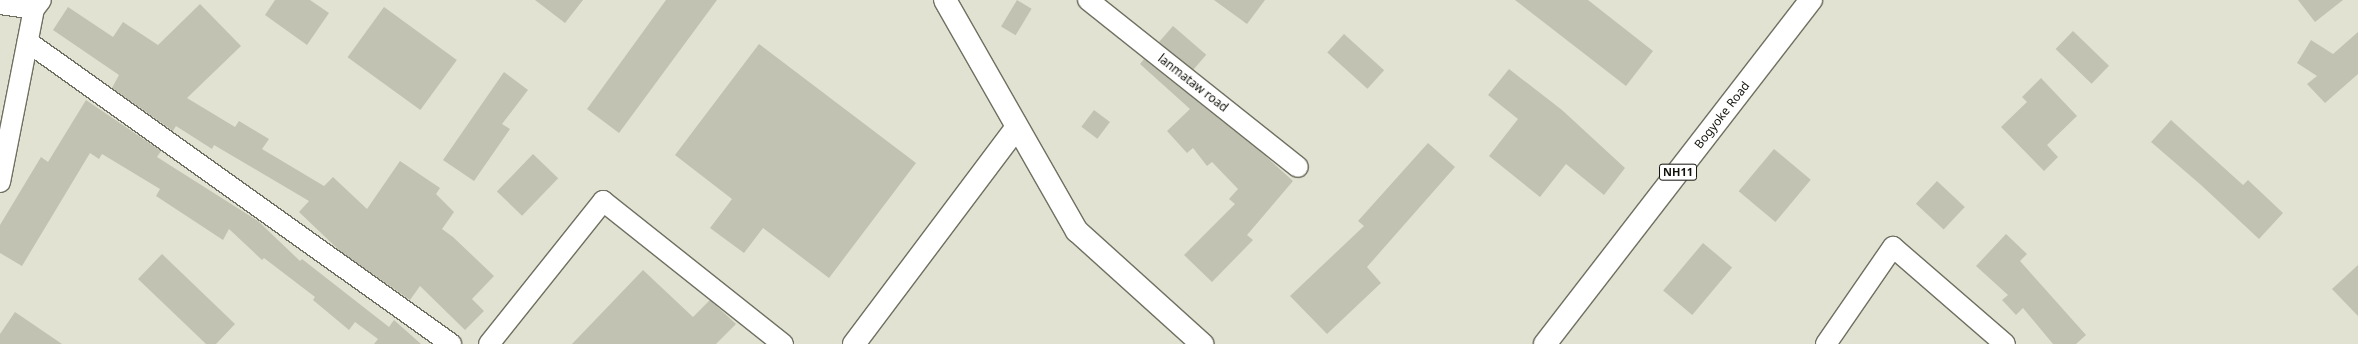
<!DOCTYPE html>
<style>
body{margin:0}
#map{position:relative;width:2358px;height:344px;overflow:hidden;background:#e2e2d2;font-family:"Noto Sans",sans-serif}
div>[style]{position:absolute}
.building>*{inset:0;background:#c2c2b3;transform-origin:0 0}
.roads{filter:drop-shadow(1px 0 #707062) drop-shadow(-1px 0 #707062) drop-shadow(0 1px #707062) drop-shadow(0 -1px #707062)}
.street>*{height:20px;margin:-10px;padding:0 10px;transform-origin:10px;border-radius:10px;background:#fff}
.secondary>*{height:22px;margin:-11px;padding:0 11px;transform-origin:11px;border-radius:11px;background:#fff}
.highway>*{height:22px;margin:-11px;padding:0 11px;transform-origin:11px;border-radius:11px;background:#fff}
span{translate:-50% -50%;white-space:nowrap;text-align:center;line-height:1.15;-webkit-text-stroke:4px #fff;paint-order:stroke}
.shield-label span{padding:1px 3px;background:#fff;border:1px solid;border-radius:3px;-webkit-text-stroke-width:0}
.shield-label{font-size:11px;color:#12120c;font-weight:700}
.street-label{font-size:12px;color:#12120c}
</style>
<div id="map">
<div class="building">
<i style="clip-path:polygon(275px 0,310px 0,329px 13px,307px 45px,265px 15px)"></i>
<i style="clip-path:polygon(535px 0,583px 0,565px 23px)"></i>
<i style="clip-path:polygon(666px 0,717px 0,619px 133px,587px 109px)"></i>
<i style="left:1017px;top:0;width:17px;height:31px;rotate:31deg"></i>
<i style="clip-path:polygon(1214px 0,1265px 0,1247px 24px)"></i>
<i style="clip-path:polygon(1515px 0,1588px 0,1653px 51px,1626px 86px)"></i>
<i style="clip-path:polygon(2298px 0,2343px 0,2315px 22px)"></i>
<i style="clip-path:polygon(200px 4px,241px 46px,187px 98px,235px 127px,239px 121px,269px 139px,262px 149px,324px 186px,333px 177px,367px 209px,400px 161px,440px 188px,436px 194px,454px 212px,442px 229px,453px 237px,494px 276px,472px 299px,484px 311px,465px 330px,420px 286px,410px 300px,341px 252px,299px 212px,309px 201px,214px 145px,212px 149px,176px 126px,173px 131px,112px 88px,119px 75px,53px 30px,68px 7px,113px 37px,123px 22px,158px 45px)"></i>
<i style="left:384px;top:7px;width:90px;height:62px;rotate:36deg"></i>
<i style="left:1173px;top:26px;width:44px;height:21px;rotate:41deg"></i>
<i style="left:2073px;top:31px;width:50px;height:25px;rotate:44deg"></i>
<i style="clip-path:polygon(2358px 32px,2358px 74px,2325px 103px,2307px 84px,2317px 76px,2297px 63px,2311px 40px,2333px 54px)"></i>
<i style="left:1344px;top:34px;width:54px;height:25px;rotate:42deg"></i>
<i style="clip-path:polygon(759px 44px,916px 163px,829px 278px,763px 228px,744px 253px,710px 228px,732px 199px,675px 155px)"></i>
<i style="clip-path:polygon(1144px 59px,1262px 153px,1293px 181px,1247px 235px,1253px 240px,1212px 282px,1184px 255px,1235px 204px,1229px 199px,1238px 189px,1212px 162px,1207px 166px,1193px 148px,1187px 153px,1167px 131px,1190px 109px,1140px 64px)"></i>
<i style="clip-path:polygon(1509px 69px,1562px 110px,1625px 168px,1604px 195px,1566px 164px,1540px 197px,1489px 156px,1518px 119px,1488px 95px)"></i>
<i style="clip-path:polygon(504px 72px,528px 90px,502px 124px,510px 129px,474px 181px,443px 160px)"></i>
<i style="clip-path:polygon(2041px 78px,2077px 116px,2047px 145px,2058px 157px,2044px 171px,2001px 127px,2027px 102px,2022px 97px)"></i>
<i style="clip-path:polygon(86px 100px,161px 151px,157px 157px,258px 221px,300px 261px,302px 259px,389px 327px,394px 320px,421px 344px,374px 344px,378px 339px,355px 322px,349px 330px,313px 300px,315px 297px,264px 258px,262px 260px,229px 229px,223px 240px,156px 196px,160px 189px,102px 154px,99px 159px,90px 153px,22px 266px,0 253px,0 225px,41px 157px,48px 162px)"></i>
<i style="left:1094px;top:110px;width:20px;height:21px;rotate:37deg"></i>
<i style="clip-path:polygon(2171px 120px,2243px 185px,2248px 180px,2283px 213px,2259px 239px,2201px 185px,2151px 142px)"></i>
<i style="clip-path:polygon(1428px 143px,1455px 167px,1367px 267px,1381px 283px,1327px 334px,1290px 296px,1364px 226px,1358px 221px)"></i>
<i style="left:1774px;top:149px;width:48px;height:55px;rotate:40deg"></i>
<i style="left:533px;top:154px;width:35px;height:52px;rotate:44deg"></i>
<i style="left:1937px;top:181px;width:38px;height:31px;rotate:43deg"></i>
<i style="clip-path:polygon(2006px 234px,2027px 254px,2020px 261px,2086px 335px,2076px 344px,2053px 344px,2023px 308px,2016px 315px,2002px 300px,2008px 295px,1976px 266px)"></i>
<i style="left:1703px;top:243px;width:38px;height:62px;rotate:40deg"></i>
<i style="clip-path:polygon(162px 254px,235px 324px,216px 344px,206px 344px,138px 279px)"></i>
<i style="clip-path:polygon(2358px 265px,2358px 316px,2332px 289px)"></i>
<i style="clip-path:polygon(643px 270px,693px 317px,710px 300px,736px 324px,716px 344px,572px 344px)"></i>
<i style="clip-path:polygon(15px 312px,62px 344px,0 344px,0 334px)"></i>
</div>
<div class="roads">
<div class="street">
<i style="left:1088px;top:0;width:268px;rotate:38.5deg"></i>
<i style="left:0;top:4px;width:34px;rotate:8deg"></i>
<i style="left:28px;top:42px;width:520px;rotate:35.52deg"></i>
<i style="left:0;top:182px;width:176px;rotate:-78.9deg"></i>
<i style="left:34px;top:9px;width:11px;rotate:-52deg"></i>
<i style="left:489px;top:344px;width:183px;rotate:-51.4deg"></i>
<i style="left:603px;top:201px;width:230px;rotate:38.5deg"></i>
<i style="left:1826px;top:344px;width:118px;rotate:-55.4deg"></i>
<i style="left:1893px;top:247px;width:148px;rotate:40.9deg"></i>
</div>
<div class="secondary">
<i style="left:945px;top:0;width:266px;rotate:60.3deg"></i>
<i style="left:1077px;top:231px;width:169px;rotate:42.1deg"></i>
<i style="left:854px;top:344px;width:271px;rotate:-53.1deg"></i>
</div>
<div class="highway">
<i style="left:1545px;top:344px;width:435px;rotate:-52.3deg"></i>
</div>
</div>
<div class="shield-label">
<span style="left:1678px;top:172px">NH11</span>
</div>
<div class="street-label">
<span style="left:1193px;top:83px;rotate:38deg">lanmataw road</span>
<span style="left:1722px;top:115px;rotate:-52deg">Bogyoke Road</span>
</div>
</div>
